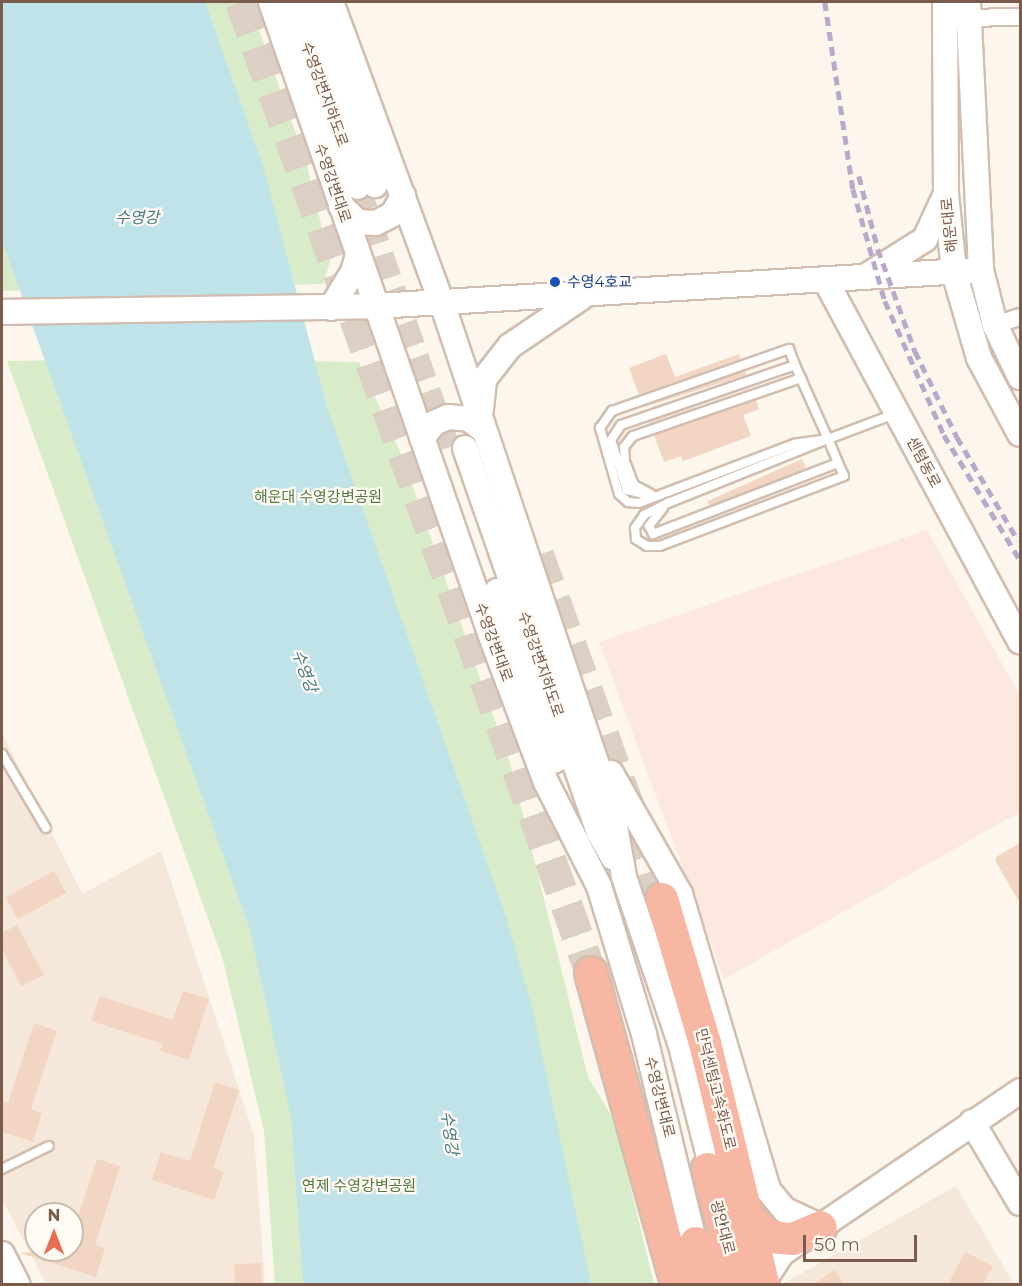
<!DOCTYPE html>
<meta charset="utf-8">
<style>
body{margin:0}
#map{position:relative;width:1022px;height:1286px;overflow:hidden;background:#fdf6ec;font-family:Montserrat,"Noto Sans KR",sans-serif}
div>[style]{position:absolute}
.residential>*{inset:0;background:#f5e8da}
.commercial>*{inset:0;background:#fde8e0}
.green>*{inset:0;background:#d8ecc9}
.water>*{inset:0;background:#bfe3e8}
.building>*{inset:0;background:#f3d5c3;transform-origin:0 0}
.secondary-tunnel>*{height:24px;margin-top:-12px;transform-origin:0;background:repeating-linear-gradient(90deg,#dcd0c4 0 24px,transparent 0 36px)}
.highway-tunnel>*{height:32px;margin-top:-16px;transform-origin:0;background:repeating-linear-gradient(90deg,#dcd0c4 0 32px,transparent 0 48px)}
.roads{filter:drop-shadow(2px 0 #d1beb0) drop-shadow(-2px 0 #d1beb0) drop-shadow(0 2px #d1beb0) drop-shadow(0 -2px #d1beb0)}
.lane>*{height:8px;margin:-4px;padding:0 4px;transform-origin:4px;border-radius:4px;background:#fff}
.street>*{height:16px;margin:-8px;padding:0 8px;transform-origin:8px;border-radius:8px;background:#fff}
.secondary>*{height:24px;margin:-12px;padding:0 12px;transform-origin:12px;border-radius:12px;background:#fff}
.highway>*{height:32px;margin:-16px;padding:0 16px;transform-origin:16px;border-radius:16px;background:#f7b7a3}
.rail>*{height:4.5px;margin-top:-2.25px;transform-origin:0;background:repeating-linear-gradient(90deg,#b9a8c9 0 9px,transparent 0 15px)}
.dots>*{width:16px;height:16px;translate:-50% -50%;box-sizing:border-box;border:3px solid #fffaf3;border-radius:50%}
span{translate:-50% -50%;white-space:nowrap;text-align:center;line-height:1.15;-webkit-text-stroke:4.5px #fffaf3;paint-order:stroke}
.street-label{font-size:15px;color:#7a5c4d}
.transit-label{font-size:15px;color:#164399}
.left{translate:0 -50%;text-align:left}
.park-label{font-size:15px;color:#537a41}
.water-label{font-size:16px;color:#437c86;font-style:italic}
.frame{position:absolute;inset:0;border:3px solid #7a5c4d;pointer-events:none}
.north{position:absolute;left:24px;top:1202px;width:60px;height:60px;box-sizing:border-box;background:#fffaf3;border:2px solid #cabbb1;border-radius:50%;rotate:0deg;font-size:16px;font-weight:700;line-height:24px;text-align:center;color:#7a5c4d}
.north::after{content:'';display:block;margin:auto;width:21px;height:27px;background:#e76f51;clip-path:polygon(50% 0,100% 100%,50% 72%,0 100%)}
.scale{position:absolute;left:803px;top:1235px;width:114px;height:27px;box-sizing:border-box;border:3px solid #7a5c4d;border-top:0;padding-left:8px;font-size:18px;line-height:21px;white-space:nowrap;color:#7a5c4d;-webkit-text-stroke:4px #fffaf3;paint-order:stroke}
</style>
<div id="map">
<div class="residential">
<i style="clip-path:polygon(evenodd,2px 733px,82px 894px,161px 851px,254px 1135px,265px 1284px,46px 1284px,2px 1199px,2px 733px,36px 1214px,72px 1214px,72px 1250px,36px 1250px,36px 1214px)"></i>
<i style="clip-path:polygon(956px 1186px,1014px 1284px,785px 1284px,784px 1283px)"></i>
</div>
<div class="commercial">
<i style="clip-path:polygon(927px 530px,1020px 696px,1020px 812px,724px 979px,599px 642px)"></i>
</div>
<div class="green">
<i style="clip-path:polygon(2px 2px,249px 2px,307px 165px,330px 262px,323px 284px,2px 291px)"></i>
<i style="clip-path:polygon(169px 359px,359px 362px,402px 456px,511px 766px,588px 1077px,615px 1122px,654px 1284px,275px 1284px,264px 1131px,223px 960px,7px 361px)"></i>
</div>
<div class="water">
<i style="clip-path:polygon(2px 2px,205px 2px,263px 166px,327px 407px,506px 917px,532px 1007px,591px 1284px,303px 1284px,291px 1116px,250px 930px,2px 241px)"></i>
</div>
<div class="building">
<i style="clip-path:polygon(666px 354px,675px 377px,739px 354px,740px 359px,639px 395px,629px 368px)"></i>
<i style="clip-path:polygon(745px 371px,746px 375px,644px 407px)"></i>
<i style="clip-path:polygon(751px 387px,650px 423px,649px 422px)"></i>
<i style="clip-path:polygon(756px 400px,759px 409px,743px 415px,751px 436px,683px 461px,681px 456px,664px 462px,654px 435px)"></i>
<i style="left:802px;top:459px;width:10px;height:104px;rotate:66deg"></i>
<i style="clip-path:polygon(1020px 843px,1020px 903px,996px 862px,996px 857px)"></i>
<i style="left:54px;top:871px;width:25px;height:55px;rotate:61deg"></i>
<i style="clip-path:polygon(17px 925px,44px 975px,21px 986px,2px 949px,2px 933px)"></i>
<i style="clip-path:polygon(183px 991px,209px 999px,189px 1060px,160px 1051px,163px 1044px,91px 1021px,100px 996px,173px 1020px)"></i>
<i style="clip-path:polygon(34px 1023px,57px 1031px,31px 1109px,42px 1113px,33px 1142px,2px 1132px,2px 1101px,8px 1103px)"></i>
<i style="clip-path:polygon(215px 1082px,239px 1090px,213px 1168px,224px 1172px,214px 1200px,152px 1180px,161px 1152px,190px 1161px)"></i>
<i style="clip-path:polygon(97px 1159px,120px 1166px,95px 1245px,105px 1248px,96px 1277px,20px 1253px,72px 1250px,72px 1235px)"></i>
<i style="clip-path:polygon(965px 1252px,993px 1266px,983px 1284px,948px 1284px)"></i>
<i style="left:261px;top:1263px;width:21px;height:27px;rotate:87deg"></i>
<i style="clip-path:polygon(835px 1270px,844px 1284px,813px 1284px)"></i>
</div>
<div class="secondary-tunnel">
<i style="left:358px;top:187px;width:281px;rotate:70.9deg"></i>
</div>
<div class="highway-tunnel">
<i style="left:241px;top:2px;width:1032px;rotate:70.18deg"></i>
<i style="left:538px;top:555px;width:366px;rotate:70.2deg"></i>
</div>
<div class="roads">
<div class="lane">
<i style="left:828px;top:439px;width:34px;rotate:172deg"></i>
<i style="left:794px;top:444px;width:166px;rotate:159.2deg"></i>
<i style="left:639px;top:503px;width:11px;rotate:-175deg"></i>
<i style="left:628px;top:502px;width:12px;rotate:-138deg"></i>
<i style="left:619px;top:494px;width:69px;rotate:-106.1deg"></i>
<i style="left:600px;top:428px;width:21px;rotate:-55deg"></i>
<i style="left:612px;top:411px;width:188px;rotate:-19.3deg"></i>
<i style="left:789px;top:349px;width:17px;rotate:69deg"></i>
<i style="left:795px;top:365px;width:81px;rotate:66deg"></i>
<i style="left:828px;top:439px;width:26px;rotate:67deg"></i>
<i style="left:838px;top:463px;width:14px;rotate:65deg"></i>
<i style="left:844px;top:476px;width:197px;rotate:159.2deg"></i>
<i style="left:660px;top:546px;width:13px;rotate:180deg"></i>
<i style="left:647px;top:546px;width:13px;rotate:-148deg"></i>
<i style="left:636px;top:539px;width:11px;rotate:-95deg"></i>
<i style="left:635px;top:528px;width:16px;rotate:-55deg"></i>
<i style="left:644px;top:515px;width:27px;rotate:-27deg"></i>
<i style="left:668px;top:503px;width:172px;rotate:-21.8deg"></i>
<i style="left:828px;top:439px;width:71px;rotate:-20.7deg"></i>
<i style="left:651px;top:494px;width:19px;rotate:-152deg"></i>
<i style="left:634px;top:485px;width:26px;rotate:-111deg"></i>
<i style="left:625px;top:461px;width:14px;rotate:-94deg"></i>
<i style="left:624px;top:447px;width:14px;rotate:-51deg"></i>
<i style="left:633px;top:436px;width:178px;rotate:-19deg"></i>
<i style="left:651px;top:496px;width:25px;rotate:-166deg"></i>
<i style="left:627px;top:490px;width:52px;rotate:-107.7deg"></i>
<i style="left:611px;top:440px;width:18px;rotate:-56deg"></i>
<i style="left:621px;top:425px;width:184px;rotate:-19deg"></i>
<i style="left:663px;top:508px;width:23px;rotate:128deg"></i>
<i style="left:649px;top:526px;width:9px;rotate:63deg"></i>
<i style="left:653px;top:534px;width:198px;rotate:-21deg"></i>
<i style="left:2px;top:754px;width:86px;rotate:59.3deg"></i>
<i style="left:2px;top:1169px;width:52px;rotate:-26.1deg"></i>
</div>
<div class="street">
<i style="left:959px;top:18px;width:61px;rotate:-0.9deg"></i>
<i style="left:995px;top:325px;width:26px;rotate:-18deg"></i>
</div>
<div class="secondary">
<i style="left:271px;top:2px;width:671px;rotate:70.86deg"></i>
<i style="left:491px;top:636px;width:156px;rotate:69.4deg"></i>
<i style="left:546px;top:782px;width:117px;rotate:63deg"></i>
<i style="left:599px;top:886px;width:155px;rotate:73.1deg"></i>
<i style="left:644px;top:1034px;width:230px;rotate:76.4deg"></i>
<i style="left:292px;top:2px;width:196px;rotate:70.4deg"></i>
<i style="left:311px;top:2px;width:194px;rotate:70.7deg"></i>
<i style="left:331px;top:2px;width:321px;rotate:69.8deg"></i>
<i style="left:442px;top:303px;width:535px;rotate:71.46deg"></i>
<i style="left:612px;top:810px;width:68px;rotate:79.8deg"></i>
<i style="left:624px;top:877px;width:174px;rotate:71.3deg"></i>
<i style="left:680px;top:1042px;width:146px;rotate:75.8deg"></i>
<i style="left:945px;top:2px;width:192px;rotate:89.7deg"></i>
<i style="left:946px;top:194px;width:78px;rotate:84.1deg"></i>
<i style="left:954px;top:272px;width:90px;rotate:73.8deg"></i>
<i style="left:979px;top:358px;width:86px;rotate:61.7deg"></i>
<i style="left:968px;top:2px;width:268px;rotate:87.2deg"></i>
<i style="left:981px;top:270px;width:57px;rotate:75.7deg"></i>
<i style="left:995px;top:325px;width:58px;rotate:64.3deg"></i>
<i style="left:341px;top:206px;width:23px;rotate:43deg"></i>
<i style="left:358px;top:222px;width:18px;rotate:3deg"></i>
<i style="left:376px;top:223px;width:19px;rotate:-28deg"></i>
<i style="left:393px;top:214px;width:21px;rotate:-61deg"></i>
<i style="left:865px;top:277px;width:71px;rotate:-32.3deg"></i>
<i style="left:925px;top:239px;width:47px;rotate:-65.1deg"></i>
<i style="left:827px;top:283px;width:407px;rotate:61.7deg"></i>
<i style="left:331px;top:308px;width:42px;rotate:-58.6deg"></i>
<i style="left:353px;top:272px;width:19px;rotate:-74deg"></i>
<i style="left:2px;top:312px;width:374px;rotate:-0.9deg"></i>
<i style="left:376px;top:306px;width:606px;rotate:-3.41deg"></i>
<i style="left:481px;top:409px;width:30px;rotate:-84deg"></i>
<i style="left:484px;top:379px;width:42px;rotate:-51.8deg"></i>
<i style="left:510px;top:346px;width:87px;rotate:-34.2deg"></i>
<i style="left:422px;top:438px;width:19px;rotate:-51deg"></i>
<i style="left:434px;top:423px;width:15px;rotate:-23deg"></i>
<i style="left:448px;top:417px;width:21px;rotate:5deg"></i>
<i style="left:469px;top:419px;width:16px;rotate:38deg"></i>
<i style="left:465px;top:448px;width:407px;rotate:70.8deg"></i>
<i style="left:599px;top:832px;width:29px;rotate:61deg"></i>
<i style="left:497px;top:591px;width:179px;rotate:71.1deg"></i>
<i style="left:611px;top:773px;width:139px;rotate:60.3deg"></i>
<i style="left:680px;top:894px;width:309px;rotate:73.4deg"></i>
<i style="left:768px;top:1190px;width:26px;rotate:50deg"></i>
<i style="left:785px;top:1210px;width:40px;rotate:25deg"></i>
<i style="left:972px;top:1122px;width:94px;rotate:59.3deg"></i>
<i style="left:2px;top:1254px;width:34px;rotate:63deg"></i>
<i style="left:763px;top:1282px;width:35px;rotate:-57deg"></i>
<i style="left:782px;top:1253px;width:288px;rotate:-34.2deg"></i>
</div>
<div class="highway">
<i style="left:662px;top:899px;width:150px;rotate:73.4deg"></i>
<i style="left:705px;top:1043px;width:246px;rotate:76.4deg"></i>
<i style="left:591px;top:973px;width:323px;rotate:74.5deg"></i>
<i style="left:708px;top:1169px;width:119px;rotate:74.9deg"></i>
<i style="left:747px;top:1217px;width:30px;rotate:42deg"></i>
<i style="left:769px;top:1237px;width:24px;rotate:5deg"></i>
<i style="left:793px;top:1239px;width:30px;rotate:-23deg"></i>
<i style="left:696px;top:1243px;width:42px;rotate:75deg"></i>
</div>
</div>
<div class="rail">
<i style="left:825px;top:2px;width:189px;rotate:81.5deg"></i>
<i style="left:853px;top:189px;width:116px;rotate:74.1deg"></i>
<i style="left:885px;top:301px;width:146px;rotate:66.2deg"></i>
<i style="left:944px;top:435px;width:146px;rotate:58.7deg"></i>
<i style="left:859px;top:176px;width:75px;rotate:75.4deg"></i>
<i style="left:878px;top:249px;width:109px;rotate:70.1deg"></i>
<i style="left:915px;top:351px;width:96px;rotate:64deg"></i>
<i style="left:957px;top:437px;width:120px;rotate:59.4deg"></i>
</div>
<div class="dots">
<i style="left:555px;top:282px;background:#1a4fb4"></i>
</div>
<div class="street-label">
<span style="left:325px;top:94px;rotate:70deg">수영강변지하도로</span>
<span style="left:333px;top:183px;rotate:71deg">수영강변대로</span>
<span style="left:949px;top:225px;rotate:-96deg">해운대로</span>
<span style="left:924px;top:462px;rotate:62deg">센텀동로</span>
<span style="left:494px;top:642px;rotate:70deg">수영강변대로</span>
<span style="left:541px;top:664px;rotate:71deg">수영강변지하도로</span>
<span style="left:716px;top:1089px;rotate:76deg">만덕센텀고속화도로</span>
<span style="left:660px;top:1097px;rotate:76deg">수영강변대로</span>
<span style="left:723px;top:1227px;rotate:75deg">광안대로</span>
</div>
<div class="transit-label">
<span class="left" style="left:567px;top:282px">수영4호교</span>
</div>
<div class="park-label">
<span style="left:318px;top:497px">해운대 수영강변공원</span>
<span style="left:359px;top:1186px">연제 수영강변공원</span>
</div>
<div class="water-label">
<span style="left:137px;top:218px">수영강</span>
<span style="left:304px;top:671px;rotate:70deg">수영강</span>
<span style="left:449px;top:1133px;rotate:82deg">수영강</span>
</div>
<div class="frame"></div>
<div class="north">N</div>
<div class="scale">50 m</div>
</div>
